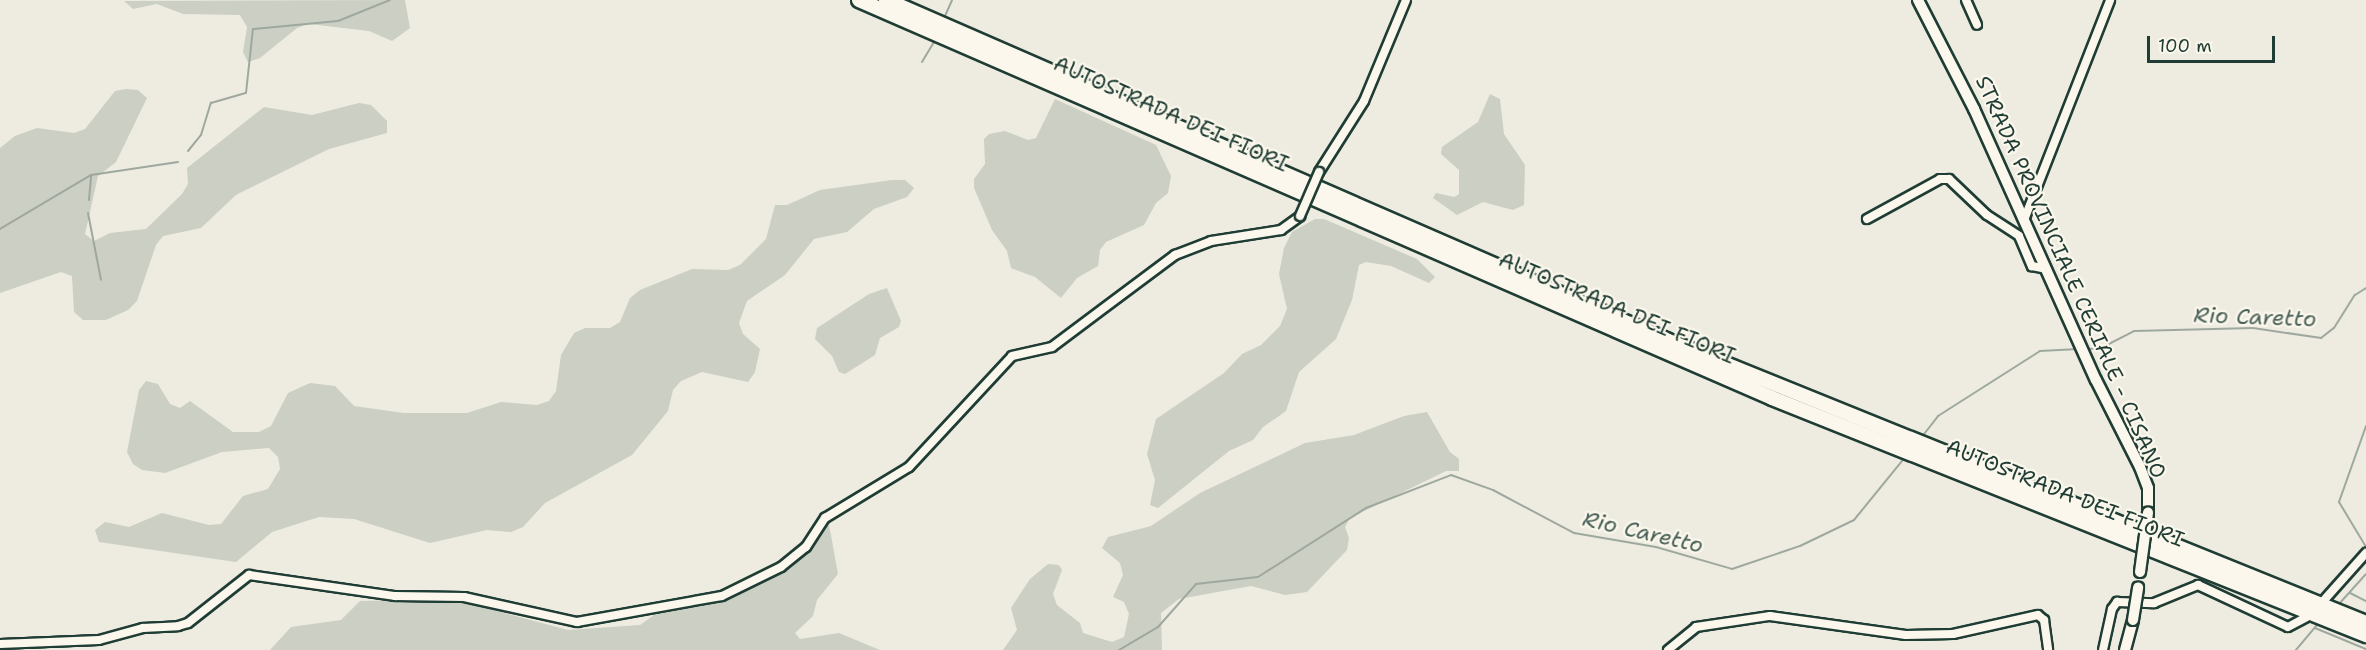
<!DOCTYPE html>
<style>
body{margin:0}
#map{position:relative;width:2366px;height:650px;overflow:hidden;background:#eeece1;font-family:"Shantell Sans",sans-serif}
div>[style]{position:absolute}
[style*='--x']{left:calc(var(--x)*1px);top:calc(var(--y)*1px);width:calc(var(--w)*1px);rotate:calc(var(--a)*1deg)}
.green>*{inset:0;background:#cbcfc4}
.stream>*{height:2px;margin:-1px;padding:0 1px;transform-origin:1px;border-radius:1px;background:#9fa89f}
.roads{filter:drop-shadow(2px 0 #1f3d34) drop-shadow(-2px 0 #1f3d34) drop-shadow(0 2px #1f3d34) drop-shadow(0 -2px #1f3d34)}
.street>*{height:8px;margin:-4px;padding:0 4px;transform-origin:4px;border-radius:4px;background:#fbf7ec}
.secondary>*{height:10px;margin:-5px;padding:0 5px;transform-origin:5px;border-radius:5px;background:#fbf7ec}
.highway>*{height:14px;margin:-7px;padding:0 7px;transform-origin:7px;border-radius:7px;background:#fbf7ec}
.bridges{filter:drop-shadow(2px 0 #1f3d34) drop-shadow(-2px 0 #1f3d34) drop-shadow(0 2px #1f3d34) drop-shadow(0 -2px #1f3d34)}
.street-bridge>*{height:8px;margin:-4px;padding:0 4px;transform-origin:4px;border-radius:4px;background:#fbf7ec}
.secondary-bridge>*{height:10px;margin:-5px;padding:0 5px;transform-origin:5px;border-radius:5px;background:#fbf7ec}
span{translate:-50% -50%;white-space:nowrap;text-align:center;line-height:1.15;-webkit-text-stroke:4.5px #fbf7ec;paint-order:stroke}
.street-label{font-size:21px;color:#1f3d34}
.water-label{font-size:22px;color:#455d54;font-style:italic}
.scale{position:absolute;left:2147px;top:36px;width:128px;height:27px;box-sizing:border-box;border:3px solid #1f3d34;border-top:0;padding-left:8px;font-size:18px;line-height:21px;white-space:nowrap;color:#1f3d34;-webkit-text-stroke:4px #fbf7ec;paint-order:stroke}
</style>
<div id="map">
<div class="green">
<i style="clip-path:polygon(405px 0,410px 28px,392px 41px,369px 31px,309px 24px,297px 28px,260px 58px,248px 62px,243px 52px,247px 27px,240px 15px,183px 14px,157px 4px,133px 9px,124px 1px)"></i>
<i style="clip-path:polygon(126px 89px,138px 90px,147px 98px,116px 162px,98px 176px,85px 234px,94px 241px,110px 233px,146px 229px,182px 194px,188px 184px,187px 168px,264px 107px,312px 115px,359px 103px,371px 105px,387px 121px,387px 133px,329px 149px,236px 195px,201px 228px,163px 236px,156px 245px,137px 301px,128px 310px,106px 320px,83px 320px,74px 312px,72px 276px,61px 272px,0 293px,0 148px,15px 136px,37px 128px,74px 133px,85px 129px,115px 91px)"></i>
<i style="clip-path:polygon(1490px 94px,1500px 99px,1504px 134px,1525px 165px,1524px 205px,1513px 210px,1483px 202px,1457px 215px,1433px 198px,1436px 193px,1454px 197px,1459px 194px,1459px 170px,1441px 154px,1442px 147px,1478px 122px)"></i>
<i style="clip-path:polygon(1055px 99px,1156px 145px,1171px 176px,1168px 193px,1156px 203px,1144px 225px,1106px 242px,1100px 250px,1098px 266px,1077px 278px,1061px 298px,1035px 277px,1011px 268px,1007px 251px,992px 230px,974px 188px,974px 179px,985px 164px,984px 139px,989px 134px,1005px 131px,1028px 140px,1036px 138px)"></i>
<i style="clip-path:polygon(892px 180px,905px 180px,914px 188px,907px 197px,874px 209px,847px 232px,814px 239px,785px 275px,747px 301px,739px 323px,743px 334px,760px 349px,755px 372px,748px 382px,702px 372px,681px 381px,673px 390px,668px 411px,632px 455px,545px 503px,523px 527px,511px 532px,487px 530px,430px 543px,354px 519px,319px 517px,272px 532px,236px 562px,99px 542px,95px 530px,105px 522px,129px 527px,162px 513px,209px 525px,221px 524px,243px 496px,268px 489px,280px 469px,278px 457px,269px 448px,222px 452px,165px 473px,142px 470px,133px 464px,127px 452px,139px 390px,146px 381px,158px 384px,170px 404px,180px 408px,190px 401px,233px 432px,259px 432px,271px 426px,288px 393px,310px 383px,335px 386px,354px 406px,404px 413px,467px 413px,501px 402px,537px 405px,549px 401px,556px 391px,561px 355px,574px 333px,585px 328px,610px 328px,620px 322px,630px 298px,640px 290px,692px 269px,728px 270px,740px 265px,766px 239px,775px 205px,787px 205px,820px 190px)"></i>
<i style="clip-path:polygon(1315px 219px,1324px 219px,1417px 259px,1435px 277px,1429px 283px,1391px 266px,1366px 262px,1359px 265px,1352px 300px,1336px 339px,1299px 372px,1286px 411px,1263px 427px,1253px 440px,1229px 451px,1158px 508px,1150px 505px,1155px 480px,1147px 454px,1156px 419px,1224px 373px,1242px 354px,1261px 345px,1280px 326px,1287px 309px,1279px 274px,1284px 248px,1292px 232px)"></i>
<i style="clip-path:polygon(887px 288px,901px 321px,899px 327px,880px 338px,875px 355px,845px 374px,839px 372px,832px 356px,815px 339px,817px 328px,869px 294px)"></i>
<i style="clip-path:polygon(1427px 412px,1450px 452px,1459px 459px,1459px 471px,1446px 471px,1350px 518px,1345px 527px,1349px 538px,1347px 550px,1307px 592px,1285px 595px,1251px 586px,1179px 599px,1161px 613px,1162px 650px,1003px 650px,1017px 630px,1011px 608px,1030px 579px,1048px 564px,1059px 565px,1062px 570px,1053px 594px,1057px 605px,1080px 623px,1083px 633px,1112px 642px,1124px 637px,1129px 614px,1124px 602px,1113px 597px,1123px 575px,1120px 563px,1102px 548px,1108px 537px,1151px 526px,1200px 493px,1305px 443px,1354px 435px,1404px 416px)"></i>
<i style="clip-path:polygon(828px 519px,838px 574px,817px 600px,813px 616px,795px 633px,800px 639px,839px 633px,880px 650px,270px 650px,291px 627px,341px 620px,360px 601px,452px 599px,568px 630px,640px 625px,654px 615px,716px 603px,784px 572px,813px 547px)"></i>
</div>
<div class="stream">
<i style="--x:945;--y:16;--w:17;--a:-66"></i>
<i style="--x:922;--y:62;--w:23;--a:-59"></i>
<i style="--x:188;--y:151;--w:21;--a:-51"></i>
<i style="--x:201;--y:135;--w:34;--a:-73"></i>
<i style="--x:211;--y:103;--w:36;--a:-16"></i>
<i style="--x:246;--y:93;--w:64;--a:-83.8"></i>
<i style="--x:253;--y:29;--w:85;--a:-5.4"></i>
<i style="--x:338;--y:21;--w:56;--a:-22"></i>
<i style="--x:89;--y:200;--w:25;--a:-85"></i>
<i style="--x:88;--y:213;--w:68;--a:79"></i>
<i style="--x:0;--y:229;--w:106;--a:-30.7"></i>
<i style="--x:91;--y:175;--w:88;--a:-8.5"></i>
<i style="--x:2089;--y:349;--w:12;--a:-5"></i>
<i style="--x:2101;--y:348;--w:37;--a:-27"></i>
<i style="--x:2134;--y:331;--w:119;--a:-1.4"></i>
<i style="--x:2253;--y:328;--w:69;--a:8.4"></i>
<i style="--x:2321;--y:338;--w:16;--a:-38"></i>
<i style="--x:2334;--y:328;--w:39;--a:-58"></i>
<i style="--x:2355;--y:295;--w:13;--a:-32"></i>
<i style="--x:2366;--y:426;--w:81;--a:109.6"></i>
<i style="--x:2339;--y:502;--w:52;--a:59"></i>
<i style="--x:1921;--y:438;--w:28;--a:-52"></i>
<i style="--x:1938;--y:416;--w:121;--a:-32.5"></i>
<i style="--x:2040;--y:351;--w:34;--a:-3"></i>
<i style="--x:2350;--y:593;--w:18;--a:27"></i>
<i style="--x:2339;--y:604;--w:40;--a:-48"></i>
<i style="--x:2315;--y:628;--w:55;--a:22.4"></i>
<i style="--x:1119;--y:650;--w:45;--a:-30.5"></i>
<i style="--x:1158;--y:627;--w:57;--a:-48.5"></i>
<i style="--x:1196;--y:584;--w:62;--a:-6.4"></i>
<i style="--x:1258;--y:577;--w:128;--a:-32.6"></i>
<i style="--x:1366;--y:508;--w:91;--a:-21.2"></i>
<i style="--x:1451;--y:475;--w:45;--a:19.7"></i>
<i style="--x:1493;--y:490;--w:92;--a:28"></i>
<i style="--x:1574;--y:533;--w:83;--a:9.7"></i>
<i style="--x:1656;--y:547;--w:79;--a:16.1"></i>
<i style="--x:1732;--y:569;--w:72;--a:-18.7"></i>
<i style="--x:1800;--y:546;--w:60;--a:-25.7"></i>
<i style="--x:1854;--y:520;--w:82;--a:-50.9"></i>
<i style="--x:2296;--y:650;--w:34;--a:-50"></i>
</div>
<div class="roads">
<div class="street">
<i style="--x:1966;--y:0;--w:27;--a:66"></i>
<i style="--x:1319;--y:172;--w:84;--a:-57.6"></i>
<i style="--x:1364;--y:101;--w:109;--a:-67.4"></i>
<i style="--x:1867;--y:219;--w:83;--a:-28.7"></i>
<i style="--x:1940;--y:179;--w:9;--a:0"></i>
<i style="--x:1949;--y:179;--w:52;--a:43.5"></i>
<i style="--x:1987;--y:215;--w:38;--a:33"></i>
<i style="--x:2019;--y:236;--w:33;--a:67"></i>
<i style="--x:2032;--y:266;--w:14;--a:12"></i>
<i style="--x:2024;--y:220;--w:236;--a:-68.6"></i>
<i style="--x:2325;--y:599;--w:62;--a:-48.3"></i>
<i style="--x:0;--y:644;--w:99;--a:-2.3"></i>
<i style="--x:99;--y:640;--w:46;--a:-15.3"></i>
<i style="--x:143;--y:628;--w:35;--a:-3"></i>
<i style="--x:178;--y:626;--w:10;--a:-17"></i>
<i style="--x:188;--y:623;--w:78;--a:-38.2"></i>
<i style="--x:249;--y:575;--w:148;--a:8.2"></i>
<i style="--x:395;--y:596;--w:69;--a:0.8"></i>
<i style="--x:464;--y:597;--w:116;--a:12.5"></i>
<i style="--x:577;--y:622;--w:147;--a:-10.2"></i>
<i style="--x:722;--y:596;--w:66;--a:-26.2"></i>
<i style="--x:781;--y:567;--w:32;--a:-39"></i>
<i style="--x:806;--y:547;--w:35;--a:-57"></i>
<i style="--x:825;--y:518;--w:98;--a:-31.3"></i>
<i style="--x:909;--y:467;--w:151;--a:-47.1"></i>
<i style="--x:1012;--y:356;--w:41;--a:-12.7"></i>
<i style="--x:1052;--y:347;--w:154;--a:-36.8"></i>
<i style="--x:1175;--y:255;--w:39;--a:-21"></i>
<i style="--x:1211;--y:241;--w:71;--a:-8.9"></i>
<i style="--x:1281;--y:230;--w:24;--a:-36"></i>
<i style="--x:1668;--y:650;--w:36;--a:-39"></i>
<i style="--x:1696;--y:627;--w:75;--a:-8.5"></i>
<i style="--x:1770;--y:616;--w:137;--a:8"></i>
<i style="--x:1906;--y:635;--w:47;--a:-1.2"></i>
<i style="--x:1953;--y:634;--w:87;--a:-12.6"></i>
<i style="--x:2038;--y:615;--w:8;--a:40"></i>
<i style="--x:2044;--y:620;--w:30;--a:82"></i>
<i style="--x:2103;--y:650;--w:42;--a:-77.6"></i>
<i style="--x:2112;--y:609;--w:9;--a:-54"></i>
<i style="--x:2117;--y:602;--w:37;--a:2"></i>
<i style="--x:2154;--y:603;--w:48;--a:-22.2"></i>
<i style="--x:2198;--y:585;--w:99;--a:25"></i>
<i style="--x:2288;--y:627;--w:21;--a:-28"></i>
</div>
<div class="secondary">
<i style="--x:1918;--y:0;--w:123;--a:62.8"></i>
<i style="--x:1974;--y:109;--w:297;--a:65.8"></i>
<i style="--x:2096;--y:380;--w:97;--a:63.2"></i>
<i style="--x:2140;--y:467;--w:22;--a:69"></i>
<i style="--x:2148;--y:488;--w:25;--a:90"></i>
<i style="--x:2125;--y:650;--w:31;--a:-75"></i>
</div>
<div class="highway">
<i style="--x:859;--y:0;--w:996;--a:23.55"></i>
<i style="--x:1772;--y:398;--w:640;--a:21.75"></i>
<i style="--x:886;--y:0;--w:851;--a:23.55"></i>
<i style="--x:1666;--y:340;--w:755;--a:22.01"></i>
</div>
</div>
<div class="bridges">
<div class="street-bridge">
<i style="--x:1300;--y:216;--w:48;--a:-66.6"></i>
</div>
<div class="secondary-bridge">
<i style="--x:2140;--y:572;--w:60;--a:-82.3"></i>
<i style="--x:2133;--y:620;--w:33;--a:-81"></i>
</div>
</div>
<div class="street-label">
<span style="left:1171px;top:114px;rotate:24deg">AUTOSTRADA DEI FIORI</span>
<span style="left:2071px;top:277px;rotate:66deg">STRADA PROVINCIALE CERIALE - CISANO</span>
<span style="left:1617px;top:308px;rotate:23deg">AUTOSTRADA DEI FIORI</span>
<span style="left:2065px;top:493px;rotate:22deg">AUTOSTRADA DEI FIORI</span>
</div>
<div class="water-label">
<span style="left:2255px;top:317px;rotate:2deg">Rio Caretto</span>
<span style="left:1643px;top:532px;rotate:13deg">Rio Caretto</span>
</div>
<div class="scale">100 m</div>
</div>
